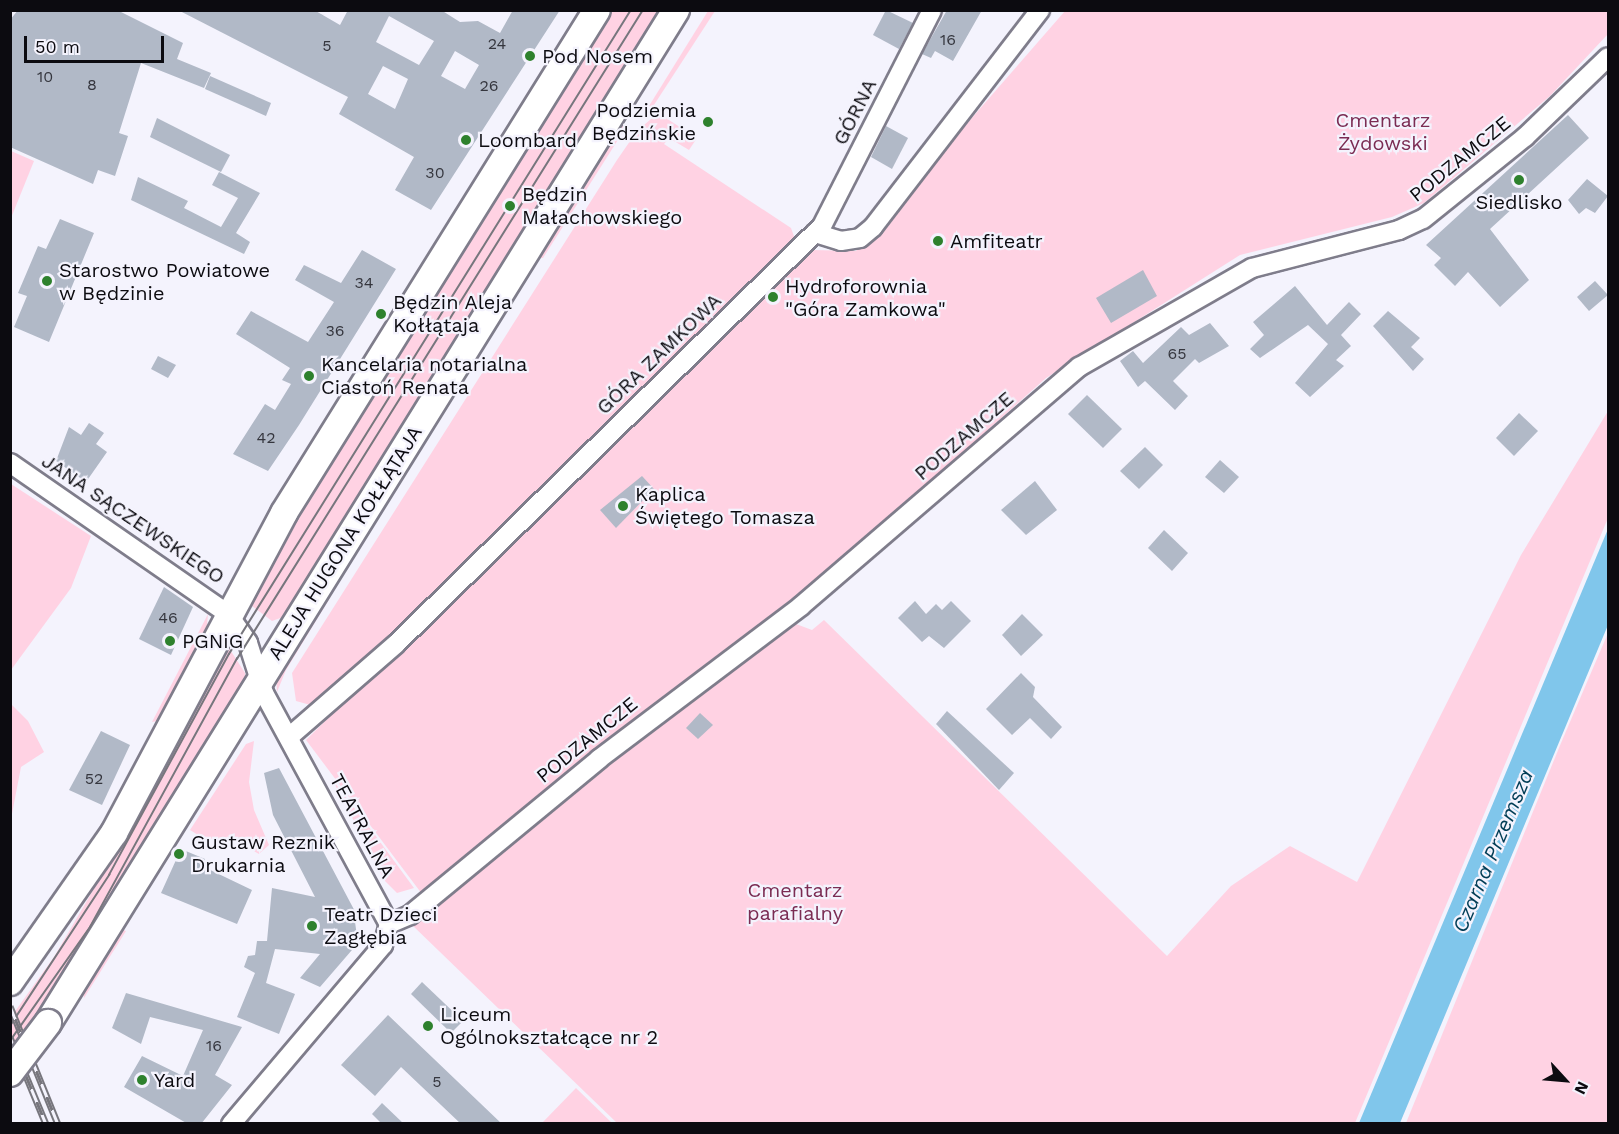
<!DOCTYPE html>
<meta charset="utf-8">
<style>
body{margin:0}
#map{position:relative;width:1619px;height:1134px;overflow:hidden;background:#f4f3fd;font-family:"Work Sans",sans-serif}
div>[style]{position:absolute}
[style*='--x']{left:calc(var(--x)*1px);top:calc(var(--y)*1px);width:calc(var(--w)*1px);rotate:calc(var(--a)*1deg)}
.green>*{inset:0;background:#ffd2e3}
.water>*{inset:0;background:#80c6eb}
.building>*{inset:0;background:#b1b9c7}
.roads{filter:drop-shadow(2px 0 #7f7d8b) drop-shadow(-2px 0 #7f7d8b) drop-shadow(0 2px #7f7d8b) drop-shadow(0 -2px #7f7d8b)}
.minor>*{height:18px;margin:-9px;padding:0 9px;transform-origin:9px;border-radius:9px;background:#fff}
.secondary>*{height:26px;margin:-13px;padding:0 13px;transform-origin:13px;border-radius:13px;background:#fff}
.tram>*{height:1.5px;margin:-0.75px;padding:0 0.75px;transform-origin:0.75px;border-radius:0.75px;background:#77767d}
.rail>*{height:7px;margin-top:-3.5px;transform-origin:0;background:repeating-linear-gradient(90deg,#f4f3fd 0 14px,#77767d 0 28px);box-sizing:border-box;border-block:2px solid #77767d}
.bridges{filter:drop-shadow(2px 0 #7f7d8b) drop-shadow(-2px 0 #7f7d8b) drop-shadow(0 2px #7f7d8b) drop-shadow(0 -2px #7f7d8b)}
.secondary-bridge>*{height:26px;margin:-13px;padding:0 13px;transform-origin:13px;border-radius:13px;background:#fff}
.dots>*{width:16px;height:16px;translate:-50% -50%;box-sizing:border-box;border:3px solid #f4f3fd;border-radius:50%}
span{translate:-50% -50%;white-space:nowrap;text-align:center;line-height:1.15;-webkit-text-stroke:4.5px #f4f3fd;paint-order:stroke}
.number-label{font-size:16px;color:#35363e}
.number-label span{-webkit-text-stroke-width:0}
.poi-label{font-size:20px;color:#0c0b10}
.left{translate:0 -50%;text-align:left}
.right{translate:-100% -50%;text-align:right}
.street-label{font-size:20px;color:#0c0b10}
.park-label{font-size:20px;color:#7b2c53}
.water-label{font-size:21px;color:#003d56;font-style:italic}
.frame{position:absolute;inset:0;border:12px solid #0c0b10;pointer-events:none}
.north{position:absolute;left:1535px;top:1050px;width:60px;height:60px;-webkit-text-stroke:4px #f4f3fd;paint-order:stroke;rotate:116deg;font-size:16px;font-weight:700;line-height:24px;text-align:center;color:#0c0b10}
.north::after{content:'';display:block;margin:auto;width:21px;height:27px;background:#0c0b10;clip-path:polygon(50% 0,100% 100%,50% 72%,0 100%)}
.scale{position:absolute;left:24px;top:36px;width:140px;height:27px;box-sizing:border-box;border:3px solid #0c0b10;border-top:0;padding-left:8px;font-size:18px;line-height:21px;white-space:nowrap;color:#0c0b10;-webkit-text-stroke:4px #f4f3fd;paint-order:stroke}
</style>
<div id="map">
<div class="green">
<i style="clip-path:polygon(609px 11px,657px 11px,626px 71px,286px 616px,272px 621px,248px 603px,263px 571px)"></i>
<i style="clip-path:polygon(708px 11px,715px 11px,652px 108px,649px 106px)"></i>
<i style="clip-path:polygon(1065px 11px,1608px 11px,1608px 34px,1550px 96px,1424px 203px,1392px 217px,1240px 255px,1046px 378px,836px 566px,550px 787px,422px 894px,306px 740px,667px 381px,812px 250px,856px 251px)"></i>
<i style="clip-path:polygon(658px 113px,697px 138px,689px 150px,669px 138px,664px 144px,791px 228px,795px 239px,373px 654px,314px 706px,296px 701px,292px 673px,617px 160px,637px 131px)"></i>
<i style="clip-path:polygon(628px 124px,543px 258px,534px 258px,616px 125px)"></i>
<i style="clip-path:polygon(11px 151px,34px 161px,11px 218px)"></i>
<i style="clip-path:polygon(1608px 411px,1608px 518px,1355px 1123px,617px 1123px,410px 923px,663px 717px,667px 721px,796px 624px,812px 630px,824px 620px,1167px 956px,1231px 886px,1290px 846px,1357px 882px,1521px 555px)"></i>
<i style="clip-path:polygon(11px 484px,91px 536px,71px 588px,11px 670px)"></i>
<i style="clip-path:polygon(331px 596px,286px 670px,277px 692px,276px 674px,321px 599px)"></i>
<i style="clip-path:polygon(208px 614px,206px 636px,162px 720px,152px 722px)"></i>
<i style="clip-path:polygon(1608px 633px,1608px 1123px,1406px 1123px,1561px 743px)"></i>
<i style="clip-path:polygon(223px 647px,229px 648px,245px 673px,245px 682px,62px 979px,11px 1048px,11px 1017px,54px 957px,112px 858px)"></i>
<i style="clip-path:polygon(11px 704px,28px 721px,44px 752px,21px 767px,11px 819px)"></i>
<i style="clip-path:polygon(254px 741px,249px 782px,254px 810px,269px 845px,259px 854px,234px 840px,203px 838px,190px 830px,246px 744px)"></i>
<i style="clip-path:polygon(332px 779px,375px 835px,414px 888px,397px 893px,385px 881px)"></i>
<i style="clip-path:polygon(121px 929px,126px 931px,84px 998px,83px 991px)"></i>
<i style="clip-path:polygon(576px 1088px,612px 1123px,542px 1123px)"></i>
</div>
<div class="water">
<i style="clip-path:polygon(1608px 529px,1608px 625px,1400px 1123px,1359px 1123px)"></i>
</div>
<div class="building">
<i style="clip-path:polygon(18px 10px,117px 10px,183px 43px,177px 59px,211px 73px,204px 88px,141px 63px,119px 133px,128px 136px,115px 176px,98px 170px,93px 184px,10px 147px,10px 20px)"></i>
<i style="clip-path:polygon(evenodd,178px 10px,314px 10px,340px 25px,348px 10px,441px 10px,460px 22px,478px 21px,500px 33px,513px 10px,560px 10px,431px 210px,395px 190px,414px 157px,339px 114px,348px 97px,178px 10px,389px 16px,434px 41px,419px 65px,376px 42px,389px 16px,178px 10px,455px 51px,479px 65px,465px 89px,441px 76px,455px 51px,178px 10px,383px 66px,408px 79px,395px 109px,368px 94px,383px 66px)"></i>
<i style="clip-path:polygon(886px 10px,913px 23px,899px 49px,873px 35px)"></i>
<i style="clip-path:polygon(947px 10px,982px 10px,953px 61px,935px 51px,931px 58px,922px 54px)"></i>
<i style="clip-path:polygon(210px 76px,271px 103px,266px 116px,205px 89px)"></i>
<i style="clip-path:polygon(1568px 115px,1589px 138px,1490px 229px,1529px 280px,1500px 307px,1468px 272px,1455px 286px,1434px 265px,1441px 258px,1426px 245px)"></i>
<i style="clip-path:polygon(157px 118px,230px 155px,221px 172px,150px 137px)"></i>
<i style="clip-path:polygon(886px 126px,908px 138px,892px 169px,871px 157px)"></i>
<i style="clip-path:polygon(219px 172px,260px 193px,236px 233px,250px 242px,244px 254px,131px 200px,138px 177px,188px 201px,184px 208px,221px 227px,238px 198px,212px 185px)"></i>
<i style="clip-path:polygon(1587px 179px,1608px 196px,1595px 213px,1586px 208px,1579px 214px,1568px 200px)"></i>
<i style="clip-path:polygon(60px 219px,94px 233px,49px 342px,14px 327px,27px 296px,18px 293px,38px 246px,46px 249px)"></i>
<i style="clip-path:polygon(362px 250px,396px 269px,299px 425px,268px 471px,233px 454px,265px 404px,275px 410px,291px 384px,282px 380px,290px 368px,236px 334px,251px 311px,308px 342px,334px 302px,295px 280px,304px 265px,341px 283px)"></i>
<i style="clip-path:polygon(1143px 270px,1157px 296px,1111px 323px,1096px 298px)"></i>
<i style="clip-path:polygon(1595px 281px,1608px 295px,1589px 311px,1577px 297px)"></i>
<i style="clip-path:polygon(1295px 286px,1327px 325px,1349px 302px,1361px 314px,1341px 335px,1351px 346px,1336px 360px,1344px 366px,1310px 397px,1295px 383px,1328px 344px,1308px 325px,1260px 358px,1250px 349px,1264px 335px,1253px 322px)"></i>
<i style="clip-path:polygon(1388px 311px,1420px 338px,1411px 347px,1424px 359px,1413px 371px,1373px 326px)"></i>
<i style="clip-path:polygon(1210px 323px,1229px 346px,1199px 363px,1195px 359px,1173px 381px,1188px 396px,1175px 410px,1145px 381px,1138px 387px,1120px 361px,1133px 351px,1143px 363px,1181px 327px,1189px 335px)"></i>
<i style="clip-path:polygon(158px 356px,176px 365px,168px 378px,151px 369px)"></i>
<i style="clip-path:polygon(1087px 395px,1122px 429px,1103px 448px,1068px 414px)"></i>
<i style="clip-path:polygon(1519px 413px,1538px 431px,1514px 456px,1496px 438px)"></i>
<i style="clip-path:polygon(89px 423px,104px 433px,96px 444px,107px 452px,86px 482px,56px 461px,69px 427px,81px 435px)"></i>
<i style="clip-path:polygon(1145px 447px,1163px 465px,1139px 489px,1120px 471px)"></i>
<i style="clip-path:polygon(1220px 460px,1239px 477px,1224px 493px,1205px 477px)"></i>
<i style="clip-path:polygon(642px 476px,654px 489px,616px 528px,600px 510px)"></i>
<i style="clip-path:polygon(1035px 481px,1057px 510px,1026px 535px,1001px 510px)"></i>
<i style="clip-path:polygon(1164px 530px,1188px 553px,1172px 571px,1148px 548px)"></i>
<i style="clip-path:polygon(164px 587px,193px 607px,171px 655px,139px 639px)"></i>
<i style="clip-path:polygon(915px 601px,926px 614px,936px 604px,942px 610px,951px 601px,971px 621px,944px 648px,929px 636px,922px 642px,898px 618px)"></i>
<i style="clip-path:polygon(1022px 614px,1043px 635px,1021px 656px,1002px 635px)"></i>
<i style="clip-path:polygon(1021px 673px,1035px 687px,1033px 697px,1062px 727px,1051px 739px,1030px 718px,1012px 735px,986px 709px)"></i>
<i style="clip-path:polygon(947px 711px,1014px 773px,999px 790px,936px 724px)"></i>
<i style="clip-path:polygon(700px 713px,713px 725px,698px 739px,686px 728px)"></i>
<i style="clip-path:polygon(101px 731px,130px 745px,102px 805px,69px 790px)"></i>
<i style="clip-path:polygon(279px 768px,359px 919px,355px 922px,358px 943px,320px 987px,300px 978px,320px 954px,275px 949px,266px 983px,295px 994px,279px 1034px,237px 1017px,255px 973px,244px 967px,248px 956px,255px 955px,257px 941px,267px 941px,272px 888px,315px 897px,273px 815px,264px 773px)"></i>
<i style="clip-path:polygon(181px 849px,205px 859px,202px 866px,252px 890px,237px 924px,161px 893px)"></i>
<i style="clip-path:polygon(422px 982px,463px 1021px,451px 1033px,411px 994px)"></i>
<i style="clip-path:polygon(126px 993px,242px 1027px,215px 1075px,232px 1085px,201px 1124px,188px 1124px,124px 1087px,142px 1056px,183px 1076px,203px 1030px,150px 1017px,141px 1044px,112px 1028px)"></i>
<i style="clip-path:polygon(388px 1015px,502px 1124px,461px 1124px,401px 1067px,375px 1096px,341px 1065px)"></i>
<i style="clip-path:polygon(382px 1103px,404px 1124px,382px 1124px,372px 1114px)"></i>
</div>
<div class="roads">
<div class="minor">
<i style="--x:815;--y:233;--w:27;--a:17"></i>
<i style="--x:841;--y:241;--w:19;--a:-9"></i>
<i style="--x:860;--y:238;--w:17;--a:-40"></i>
<i style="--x:873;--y:227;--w:274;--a:-52.4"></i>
<i style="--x:10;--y:463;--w:265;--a:34.7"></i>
<i style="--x:228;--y:614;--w:35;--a:55"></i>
<i style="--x:248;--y:643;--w:52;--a:72.3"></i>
<i style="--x:264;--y:693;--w:263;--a:61.6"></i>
<i style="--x:389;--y:924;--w:22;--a:106"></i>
<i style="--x:383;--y:945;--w:235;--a:130.3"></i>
<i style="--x:289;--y:737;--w:142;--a:-41"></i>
<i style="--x:396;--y:644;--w:597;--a:-44.46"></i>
<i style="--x:822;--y:226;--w:242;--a:-63"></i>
<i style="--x:389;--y:924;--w:23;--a:-23"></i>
<i style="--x:410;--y:915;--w:245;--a:-39.5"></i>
<i style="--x:599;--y:759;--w:253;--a:-37.1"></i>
<i style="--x:801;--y:606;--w:367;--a:-40.7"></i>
<i style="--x:1079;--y:367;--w:199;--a:-29.8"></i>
<i style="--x:1252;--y:268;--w:152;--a:-14.5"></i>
<i style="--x:1399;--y:230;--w:26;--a:-25"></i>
<i style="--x:1423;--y:219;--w:131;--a:-38.8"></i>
<i style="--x:1525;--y:137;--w:115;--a:-43.9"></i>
</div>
<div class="secondary">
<i style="--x:10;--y:982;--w:182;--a:-55.1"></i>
<i style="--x:114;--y:833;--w:362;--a:-62"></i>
<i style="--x:284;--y:513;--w:592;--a:-58.11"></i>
<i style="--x:48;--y:1023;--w:1192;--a:-58.2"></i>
</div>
</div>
<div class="tram">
<i style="--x:10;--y:1026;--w:181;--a:-56.7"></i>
<i style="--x:109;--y:875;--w:251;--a:-61.5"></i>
<i style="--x:229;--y:654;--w:759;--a:-58.03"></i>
<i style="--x:10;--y:1041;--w:139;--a:-54.9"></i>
<i style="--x:90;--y:927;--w:306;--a:-61.3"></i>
<i style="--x:237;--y:659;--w:766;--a:-57.97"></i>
</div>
<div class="rail">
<i style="--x:10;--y:1006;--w:127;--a:67.9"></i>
<i style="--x:10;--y:1037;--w:94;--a:67.5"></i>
</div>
<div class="bridges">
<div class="secondary-bridge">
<i style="--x:10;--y:1073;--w:63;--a:-52.8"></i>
</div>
</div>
<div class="dots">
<i style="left:530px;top:56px;background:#2e812d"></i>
<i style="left:708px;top:122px;background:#2e812d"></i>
<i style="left:466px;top:140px;background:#2e812d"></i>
<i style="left:1519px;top:180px;background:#2e812d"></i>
<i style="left:510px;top:206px;background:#2e812d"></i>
<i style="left:938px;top:241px;background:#2e812d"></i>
<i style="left:47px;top:281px;background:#2e812d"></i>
<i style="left:773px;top:297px;background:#2e812d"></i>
<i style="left:381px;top:314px;background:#2e812d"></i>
<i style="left:309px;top:376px;background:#2e812d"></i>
<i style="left:623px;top:506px;background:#2e812d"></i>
<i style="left:170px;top:641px;background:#2e812d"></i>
<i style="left:179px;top:854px;background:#2e812d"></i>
<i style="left:312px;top:926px;background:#2e812d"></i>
<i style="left:428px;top:1026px;background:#2e812d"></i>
<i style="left:142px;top:1080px;background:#2e812d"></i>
</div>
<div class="number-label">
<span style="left:948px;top:40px">16</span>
<span style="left:497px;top:44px">24</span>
<span style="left:327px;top:46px">5</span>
<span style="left:45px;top:77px">10</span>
<span style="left:92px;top:85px">8</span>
<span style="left:489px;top:86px">26</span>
<span style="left:435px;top:173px">30</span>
<span style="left:364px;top:283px">34</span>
<span style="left:335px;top:331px">36</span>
<span style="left:1177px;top:354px">65</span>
<span style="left:266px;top:438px">42</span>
<span style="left:168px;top:618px">46</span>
<span style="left:94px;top:779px">52</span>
<span style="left:214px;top:1046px">16</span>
<span style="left:437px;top:1082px">5</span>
</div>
<div class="poi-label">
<span class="left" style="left:542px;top:56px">Pod Nosem</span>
<span class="right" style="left:696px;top:122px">Podziemia<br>Będzińskie</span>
<span class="left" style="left:478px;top:140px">Loombard</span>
<span class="left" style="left:522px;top:206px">Będzin<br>Małachowskiego</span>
<span style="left:1519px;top:202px">Siedlisko</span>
<span class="left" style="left:950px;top:241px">Amfiteatr</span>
<span class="left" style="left:59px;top:282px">Starostwo Powiatowe<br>w Będzinie</span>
<span class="left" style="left:785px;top:298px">Hydroforownia<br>"Góra Zamkowa"</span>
<span class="left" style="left:393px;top:314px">Będzin Aleja<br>Kołłątaja</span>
<span class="left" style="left:321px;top:376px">Kancelaria notarialna<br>Ciastoń Renata</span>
<span class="left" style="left:635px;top:506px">Kaplica<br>Świętego Tomasza</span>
<span class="left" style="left:182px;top:641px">PGNiG</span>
<span class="left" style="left:191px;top:854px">Gustaw Reznik<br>Drukarnia</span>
<span class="left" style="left:324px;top:926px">Teatr Dzieci<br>Zagłębia</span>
<span class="left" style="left:440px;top:1026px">Liceum<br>Ogólnokształcące nr 2</span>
<span class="left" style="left:154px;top:1080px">Yard</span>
</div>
<div class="street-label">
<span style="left:855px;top:112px;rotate:-63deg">GÓRNA</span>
<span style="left:1460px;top:159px;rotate:-39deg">PODZAMCZE</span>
<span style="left:659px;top:354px;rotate:-44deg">GÓRA ZAMKOWA</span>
<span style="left:964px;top:436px;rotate:-41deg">PODZAMCZE</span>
<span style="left:133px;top:519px;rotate:34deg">JANA SĄCZEWSKIEGO</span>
<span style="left:345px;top:543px;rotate:-58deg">ALEJA HUGONA KOŁŁĄTAJA</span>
<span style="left:587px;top:740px;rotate:-39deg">PODZAMCZE</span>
<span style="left:362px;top:826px;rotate:62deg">TEATRALNA</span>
</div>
<div class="park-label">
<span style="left:1383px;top:132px">Cmentarz<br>Żydowski</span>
<span style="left:795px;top:902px">Cmentarz<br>parafialny</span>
</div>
<div class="water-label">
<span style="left:1493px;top:851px;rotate:-67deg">Czarna Przemsza</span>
</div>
<div class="frame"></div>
<div class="north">N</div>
<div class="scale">50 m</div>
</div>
